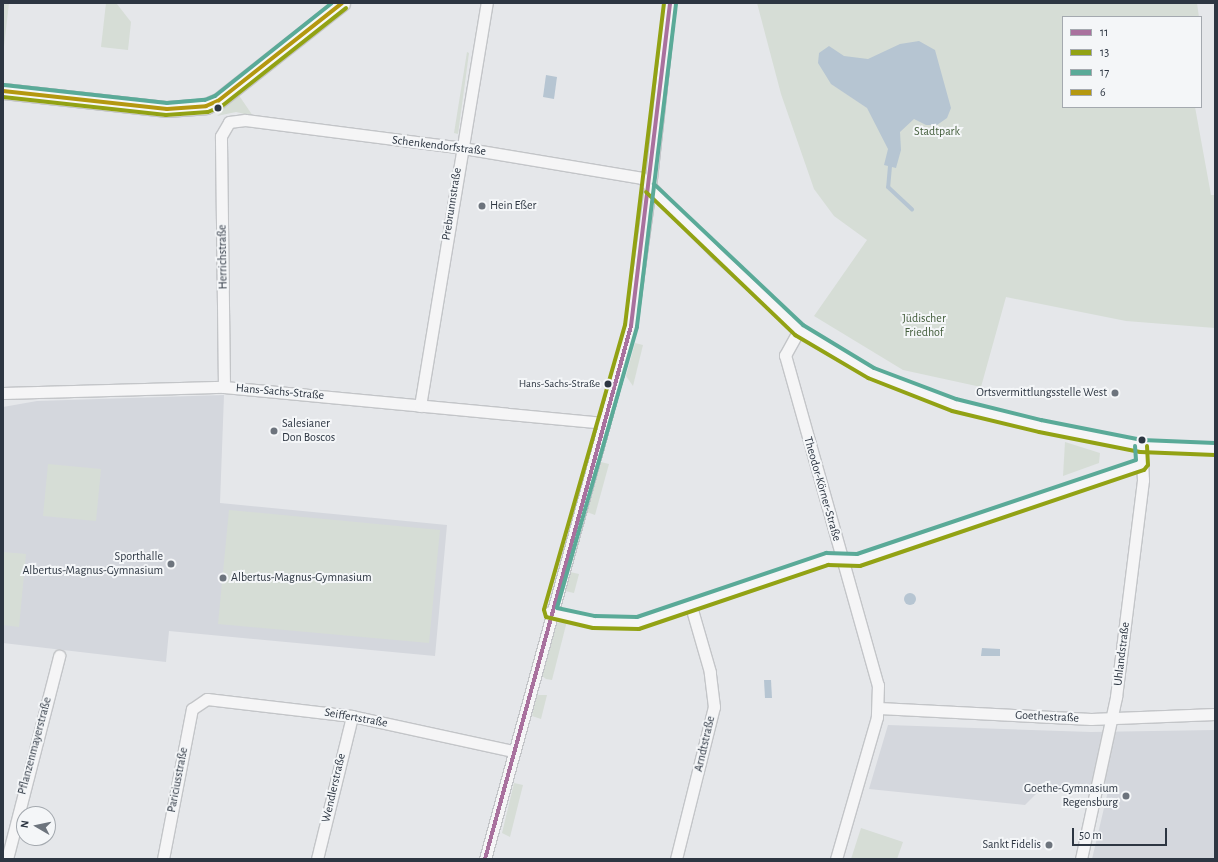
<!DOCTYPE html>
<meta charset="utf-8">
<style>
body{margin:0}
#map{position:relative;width:1218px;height:862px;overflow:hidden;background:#e5e7ea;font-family:"Alegreya Sans",sans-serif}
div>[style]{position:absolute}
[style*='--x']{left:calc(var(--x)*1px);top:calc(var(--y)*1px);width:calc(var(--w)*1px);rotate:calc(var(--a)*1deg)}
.built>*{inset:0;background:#d4d7dd}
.green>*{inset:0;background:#d6ddd6}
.water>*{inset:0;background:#b6c5d2}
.round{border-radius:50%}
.stream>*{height:4px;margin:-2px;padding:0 2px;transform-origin:2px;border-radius:2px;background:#b6c5d2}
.roads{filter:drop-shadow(1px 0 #c3c5c8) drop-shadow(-1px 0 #c3c5c8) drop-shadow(0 1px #c3c5c8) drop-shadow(0 -1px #c3c5c8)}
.street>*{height:11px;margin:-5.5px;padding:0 5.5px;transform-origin:5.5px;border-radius:5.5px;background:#f5f5f6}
.secondary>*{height:15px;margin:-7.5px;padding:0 7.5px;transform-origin:7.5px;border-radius:7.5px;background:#f7f8f8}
.bus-1>*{height:4px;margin:-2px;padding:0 2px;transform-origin:2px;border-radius:2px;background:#a9719e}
.bus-2>*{height:4px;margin:-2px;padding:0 2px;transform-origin:2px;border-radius:2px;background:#92a214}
.bus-3>*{height:4px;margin:-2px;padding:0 2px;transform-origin:2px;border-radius:2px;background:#5aaa98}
.bus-4>*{height:4px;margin:-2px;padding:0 2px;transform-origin:2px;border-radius:2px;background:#b49810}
.dots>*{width:11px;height:11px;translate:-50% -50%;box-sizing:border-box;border:2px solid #f4f6f8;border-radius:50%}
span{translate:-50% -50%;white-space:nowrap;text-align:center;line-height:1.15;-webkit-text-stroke:4px #f4f6f8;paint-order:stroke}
.bus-label{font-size:11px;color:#2d3642}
.right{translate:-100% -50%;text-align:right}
.park-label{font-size:12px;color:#435d3b}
.street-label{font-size:12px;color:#2d3642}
.poi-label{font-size:12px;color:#2d3642}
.left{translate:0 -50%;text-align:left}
.frame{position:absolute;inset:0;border:4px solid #2d3642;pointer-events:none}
.legend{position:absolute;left:1062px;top:16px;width:140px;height:92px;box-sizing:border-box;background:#f4f6f8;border:1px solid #a4a9af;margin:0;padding:5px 7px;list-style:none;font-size:12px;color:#2d3642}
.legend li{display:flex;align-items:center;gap:8px;height:20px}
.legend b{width:20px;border:1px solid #a4a9af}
.north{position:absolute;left:16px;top:806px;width:40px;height:40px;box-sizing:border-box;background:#f4f6f8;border:1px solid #a4a9af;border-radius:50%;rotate:279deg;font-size:11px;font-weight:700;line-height:16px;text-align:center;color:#2d3642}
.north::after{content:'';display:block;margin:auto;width:14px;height:18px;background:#6d747d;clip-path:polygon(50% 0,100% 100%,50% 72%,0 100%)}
.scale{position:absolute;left:1072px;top:828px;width:95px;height:18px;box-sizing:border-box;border:2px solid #2d3642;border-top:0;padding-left:5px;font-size:12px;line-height:14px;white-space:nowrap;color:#2d3642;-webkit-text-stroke:3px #f4f6f8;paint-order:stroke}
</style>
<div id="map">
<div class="built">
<i style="clip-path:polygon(224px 395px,220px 503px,447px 525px,435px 656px,169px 631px,166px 662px,3px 643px,3px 407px,37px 401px)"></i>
<i style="clip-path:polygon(888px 725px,1091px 732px,1215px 730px,1215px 859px,1092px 859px,1108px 791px,1043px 787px,1025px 805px,869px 789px)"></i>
</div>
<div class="green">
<i style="clip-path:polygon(3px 3px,9px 3px,3px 55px)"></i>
<i style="clip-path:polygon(106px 3px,117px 4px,131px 22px,128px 50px,101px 47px)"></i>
<i style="clip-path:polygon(757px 3px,1197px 3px,1199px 17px,1063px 17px,1063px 107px,1195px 107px,1211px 195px,1215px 195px,1215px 328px,1126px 321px,1006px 297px,981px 387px,903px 370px,814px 316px,867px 240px,834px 216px,814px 189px,781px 94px)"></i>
<i style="clip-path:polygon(467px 52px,469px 53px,458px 134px,454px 133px)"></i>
<i style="clip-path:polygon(238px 94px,253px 116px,236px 112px,217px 116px,222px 112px,220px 109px)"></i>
<i style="clip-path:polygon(635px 343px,643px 345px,633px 386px,626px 376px)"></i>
<i style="clip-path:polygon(1065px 442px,1100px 453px,1099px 463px,1063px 476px)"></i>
<i style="clip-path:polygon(601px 462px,609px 464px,595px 515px,587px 512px)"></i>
<i style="clip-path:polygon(48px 464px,101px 469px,96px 521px,43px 516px)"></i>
<i style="clip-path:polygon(229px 510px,440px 530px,429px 643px,218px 624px)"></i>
<i style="clip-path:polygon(3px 552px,26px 554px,19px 627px,3px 625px)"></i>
<i style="clip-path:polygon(570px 572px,579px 574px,574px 593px,565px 591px)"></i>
<i style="clip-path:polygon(567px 621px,552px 680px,546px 679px,542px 676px,556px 623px)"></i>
<i style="clip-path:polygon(537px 695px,547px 695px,541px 719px,532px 716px)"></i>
<i style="clip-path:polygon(514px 783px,523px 785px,510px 837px,502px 833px)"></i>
<i style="clip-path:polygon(861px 828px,903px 842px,897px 859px,851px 859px)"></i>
</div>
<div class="water">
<i style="clip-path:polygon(919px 41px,935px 50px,951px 108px,947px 118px,937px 125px,926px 125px,914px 119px,900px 132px,901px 150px,896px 168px,884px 165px,888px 149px,867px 108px,831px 84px,818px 63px,819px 53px,829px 46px,844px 56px,868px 59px,900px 44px)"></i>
<i style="clip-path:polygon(546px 75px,557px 77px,554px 99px,543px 97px)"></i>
<i class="round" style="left:904px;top:593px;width:12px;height:12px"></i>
<i style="clip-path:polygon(982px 648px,1000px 649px,1000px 656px,981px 656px)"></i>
<i style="clip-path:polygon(764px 680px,771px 680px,772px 698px,765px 698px)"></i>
</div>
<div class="stream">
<i style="--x:890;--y:166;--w:21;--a:95"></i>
<i style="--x:888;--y:187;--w:33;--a:43"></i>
</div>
<div class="roads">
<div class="street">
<i style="--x:799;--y:330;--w:29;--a:119"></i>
<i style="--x:785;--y:355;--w:343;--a:74.3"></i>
<i style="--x:878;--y:685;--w:32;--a:92"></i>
<i style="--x:877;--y:717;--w:148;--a:106.1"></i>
<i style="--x:224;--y:387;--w:251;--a:-90.7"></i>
<i style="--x:221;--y:136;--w:16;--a:-60"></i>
<i style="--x:229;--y:122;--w:16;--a:-7"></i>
<i style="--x:245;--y:120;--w:220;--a:7.3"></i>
<i style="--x:463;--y:148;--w:181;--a:9.5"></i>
<i style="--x:642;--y:178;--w:108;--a:45.4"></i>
<i style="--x:718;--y:255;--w:110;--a:42.8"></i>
<i style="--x:799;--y:330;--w:84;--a:30.8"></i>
<i style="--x:871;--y:373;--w:89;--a:21.1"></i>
<i style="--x:954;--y:405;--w:89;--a:13.7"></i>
<i style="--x:1040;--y:426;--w:103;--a:11.2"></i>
<i style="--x:1141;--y:446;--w:74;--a:2.3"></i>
<i style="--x:3;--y:393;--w:221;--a:-1.6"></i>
<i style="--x:224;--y:387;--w:381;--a:5.4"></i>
<i style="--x:420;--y:406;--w:409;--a:-80.6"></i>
<i style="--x:550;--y:612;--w:45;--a:12.8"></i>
<i style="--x:594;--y:622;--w:44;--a:1.3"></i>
<i style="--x:638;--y:623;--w:200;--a:-18.7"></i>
<i style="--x:827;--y:559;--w:31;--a:2"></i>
<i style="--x:858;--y:560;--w:300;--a:-18.7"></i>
<i style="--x:879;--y:708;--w:212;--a:3"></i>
<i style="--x:1091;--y:719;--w:124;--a:-2.3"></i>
<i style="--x:7;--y:859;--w:210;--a:-75.6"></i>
<i style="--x:163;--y:859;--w:153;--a:-79.1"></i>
<i style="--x:192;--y:709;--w:18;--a:-34"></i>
<i style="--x:207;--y:699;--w:146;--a:6.7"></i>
<i style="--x:352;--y:716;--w:164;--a:12.3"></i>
<i style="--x:317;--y:859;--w:147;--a:-76.2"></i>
<i style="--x:485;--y:859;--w:553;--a:-74.68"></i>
<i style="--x:631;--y:326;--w:139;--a:-82.2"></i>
<i style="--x:650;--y:188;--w:186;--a:-83.8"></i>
<i style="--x:676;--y:859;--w:157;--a:-76"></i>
<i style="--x:714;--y:707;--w:35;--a:-97"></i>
<i style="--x:710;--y:672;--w:69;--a:-106.1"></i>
<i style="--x:1081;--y:859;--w:166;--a:-77.8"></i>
<i style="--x:1116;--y:697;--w:219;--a:-82.9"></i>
<i style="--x:1143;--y:480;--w:34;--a:-93"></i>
</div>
<div class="secondary">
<i style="--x:3;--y:91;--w:165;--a:6.3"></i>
<i style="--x:167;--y:109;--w:39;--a:-4"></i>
<i style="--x:206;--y:106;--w:13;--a:-23"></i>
<i style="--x:218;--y:101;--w:158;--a:-38.3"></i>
</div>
</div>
<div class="bus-1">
<i style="--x:485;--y:859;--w:553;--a:-74.68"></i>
<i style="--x:631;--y:326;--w:325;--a:-83.1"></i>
</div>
<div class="bus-2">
<i style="--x:664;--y:3;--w:324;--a:96.9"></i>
<i style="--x:625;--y:325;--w:296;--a:105.9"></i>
<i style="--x:544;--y:610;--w:7;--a:74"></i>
<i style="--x:546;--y:617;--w:48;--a:13.2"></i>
<i style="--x:593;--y:628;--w:46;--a:1.2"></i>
<i style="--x:639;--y:629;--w:200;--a:-18.7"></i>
<i style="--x:828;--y:565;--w:32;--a:2"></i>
<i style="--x:860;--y:566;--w:300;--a:-18.7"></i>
<i style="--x:1144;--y:470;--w:6;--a:-51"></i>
<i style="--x:1148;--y:465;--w:19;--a:-93"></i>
<i style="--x:3;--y:97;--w:164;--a:6.3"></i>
<i style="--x:166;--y:115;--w:42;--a:-4.1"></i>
<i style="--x:208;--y:112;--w:15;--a:-23"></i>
<i style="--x:222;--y:106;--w:158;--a:-38.3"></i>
<i style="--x:646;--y:192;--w:207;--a:43.8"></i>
<i style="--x:795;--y:335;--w:85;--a:30.5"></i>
<i style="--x:868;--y:378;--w:90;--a:21.4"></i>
<i style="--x:952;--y:411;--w:89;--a:13.6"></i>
<i style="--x:1039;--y:432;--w:103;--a:11.2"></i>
<i style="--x:1140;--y:452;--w:75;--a:2.3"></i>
</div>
<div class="bus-3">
<i style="--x:676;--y:4;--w:325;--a:96.9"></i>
<i style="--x:637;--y:327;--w:292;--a:105.9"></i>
<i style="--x:557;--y:608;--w:39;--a:12"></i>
<i style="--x:595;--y:616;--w:42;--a:1.4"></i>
<i style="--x:637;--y:617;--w:200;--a:-18.7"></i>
<i style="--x:826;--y:553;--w:31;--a:2"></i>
<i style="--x:857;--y:554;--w:294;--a:-18.6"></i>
<i style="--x:1136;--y:460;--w:14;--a:-94"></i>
<i style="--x:4;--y:85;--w:164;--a:6.3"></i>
<i style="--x:167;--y:103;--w:38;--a:-5"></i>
<i style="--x:205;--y:100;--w:11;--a:-22"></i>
<i style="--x:215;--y:96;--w:149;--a:-38.5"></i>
<i style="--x:654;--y:184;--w:205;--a:43.4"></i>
<i style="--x:803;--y:325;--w:83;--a:31.2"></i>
<i style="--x:874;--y:368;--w:88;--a:20.7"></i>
<i style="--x:956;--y:399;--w:88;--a:13.9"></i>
<i style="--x:1041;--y:420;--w:103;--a:11.2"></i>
<i style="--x:1142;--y:440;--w:73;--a:2.4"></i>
</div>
<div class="bus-4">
<i style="--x:3;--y:91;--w:165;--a:6.3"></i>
<i style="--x:167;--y:109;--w:39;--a:-4"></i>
<i style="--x:206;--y:106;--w:13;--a:-23"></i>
<i style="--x:218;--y:101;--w:158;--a:-38.3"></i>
</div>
<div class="dots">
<i style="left:218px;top:108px;background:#2d3642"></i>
<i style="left:482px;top:206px;background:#6d747d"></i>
<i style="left:608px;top:384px;background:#2d3642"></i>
<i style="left:1115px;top:393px;background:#6d747d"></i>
<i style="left:274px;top:431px;background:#6d747d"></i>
<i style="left:1142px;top:440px;background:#2d3642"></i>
<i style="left:171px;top:564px;background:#6d747d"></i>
<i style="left:223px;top:578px;background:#6d747d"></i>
<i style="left:1126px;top:796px;background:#6d747d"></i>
<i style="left:1049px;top:845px;background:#6d747d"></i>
</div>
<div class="bus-label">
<span class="right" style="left:600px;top:384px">Hans-Sachs-Straße</span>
</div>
<div class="park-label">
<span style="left:937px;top:132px">Stadtpark</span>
<span style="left:924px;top:326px">Jüdischer<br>Friedhof</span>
</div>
<div class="street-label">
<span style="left:439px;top:146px;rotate:7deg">Schenkendorfstraße</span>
<span style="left:452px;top:204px;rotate:-81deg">Prebrunnstraße</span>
<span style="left:223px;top:257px;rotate:-91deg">Herrichstraße</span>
<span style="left:280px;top:392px;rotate:5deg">Hans-Sachs-Straße</span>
<span style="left:822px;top:489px;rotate:74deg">Theodor-Körner-Straße</span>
<span style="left:1122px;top:654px;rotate:-83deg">Uhlandstraße</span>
<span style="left:1047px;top:717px;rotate:3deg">Goethestraße</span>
<span style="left:356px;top:718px;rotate:10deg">Seiffertstraße</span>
<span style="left:705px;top:744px;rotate:-77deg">Arndtstraße</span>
<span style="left:35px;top:746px;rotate:-75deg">Pflanzenmayerstraße</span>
<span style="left:178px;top:780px;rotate:-79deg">Pariciusstraße</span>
<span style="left:334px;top:788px;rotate:-77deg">Wendlerstraße</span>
</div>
<div class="poi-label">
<span class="left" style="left:490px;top:206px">Hein Eßer</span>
<span class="right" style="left:1107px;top:393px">Ortsvermittlungsstelle West</span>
<span class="left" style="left:282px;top:431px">Salesianer<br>Don Boscos</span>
<span class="right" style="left:163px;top:564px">Sporthalle<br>Albertus-Magnus-Gymnasium</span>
<span class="left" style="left:231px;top:578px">Albertus-Magnus-Gymnasium</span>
<span class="right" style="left:1118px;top:796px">Goethe-Gymnasium<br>Regensburg</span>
<span class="right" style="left:1041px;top:845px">Sankt Fidelis</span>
</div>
<div class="frame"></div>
<ul class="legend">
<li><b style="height:5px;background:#a9719e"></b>11</li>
<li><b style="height:5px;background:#92a214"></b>13</li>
<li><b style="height:5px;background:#5aaa98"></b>17</li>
<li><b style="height:5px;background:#b49810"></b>6</li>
</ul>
<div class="north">N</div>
<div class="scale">50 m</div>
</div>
